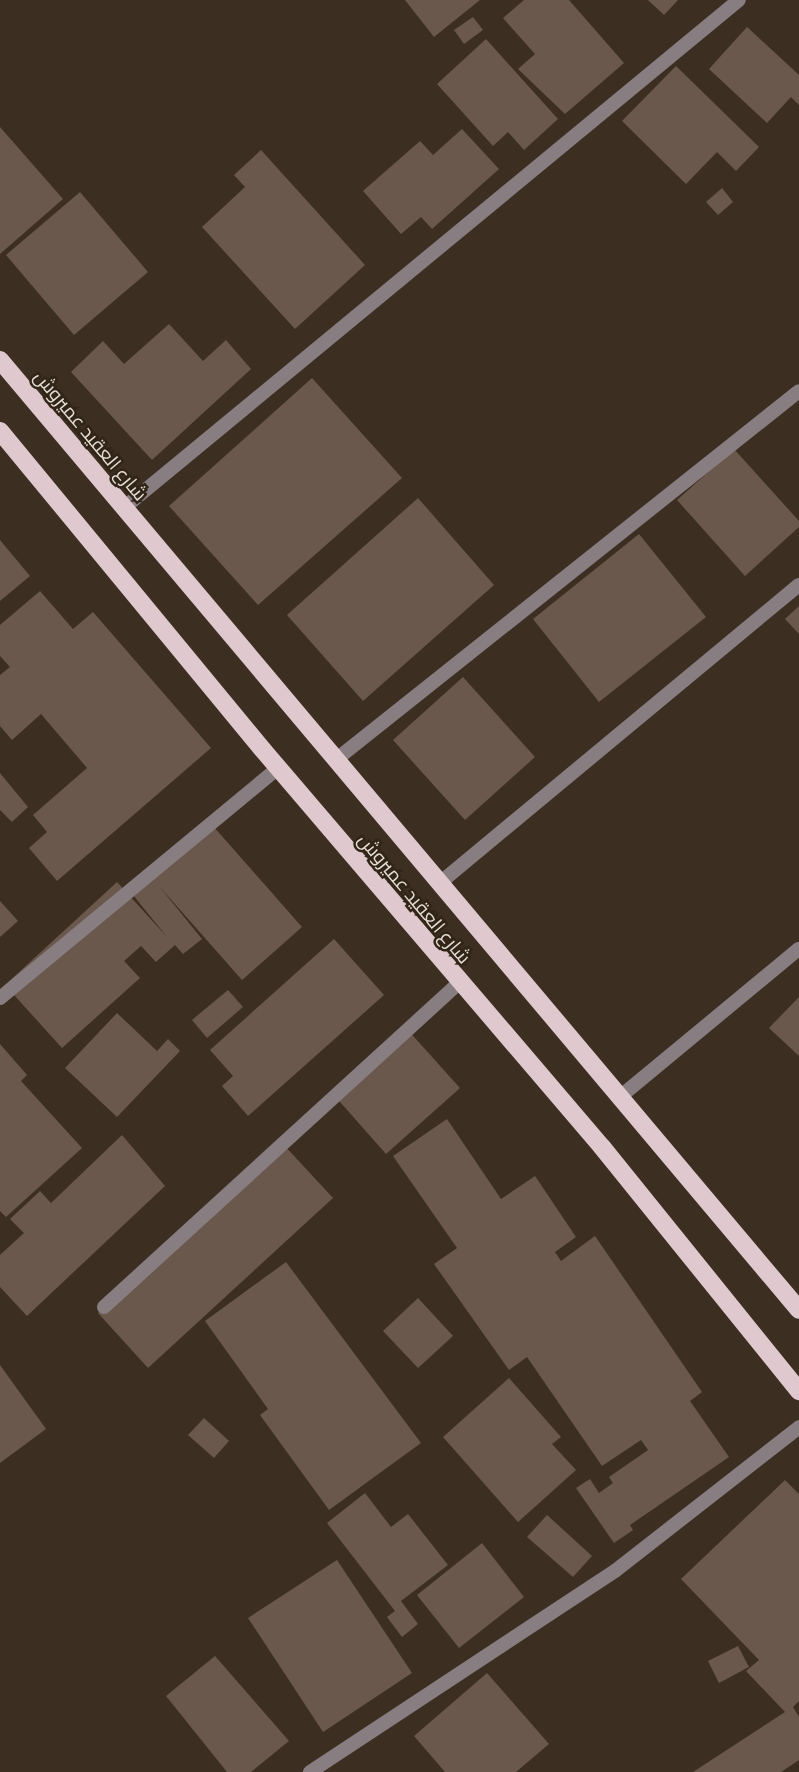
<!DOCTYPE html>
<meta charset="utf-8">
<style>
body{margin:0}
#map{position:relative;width:799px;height:1772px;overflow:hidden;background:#3c2f21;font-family:Literata,Cairo,serif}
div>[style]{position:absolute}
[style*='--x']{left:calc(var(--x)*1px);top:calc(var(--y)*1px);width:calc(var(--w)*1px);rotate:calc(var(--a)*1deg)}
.building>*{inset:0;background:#69584b}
.street>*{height:14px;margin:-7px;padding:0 7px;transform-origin:7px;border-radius:7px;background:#887d80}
.primary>*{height:18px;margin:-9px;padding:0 9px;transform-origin:9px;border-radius:9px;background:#dfc9ce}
span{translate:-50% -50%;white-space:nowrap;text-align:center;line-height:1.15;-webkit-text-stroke:5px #312517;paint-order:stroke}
.street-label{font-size:19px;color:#e6ded5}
</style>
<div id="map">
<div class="building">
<i style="clip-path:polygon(405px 0,480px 0,434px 37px)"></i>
<i style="clip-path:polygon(524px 0,569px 0,624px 63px,565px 114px,518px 69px,535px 54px,503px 18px)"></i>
<i style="clip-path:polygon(648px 0,678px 0,664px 15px)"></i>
<i style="clip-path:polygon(473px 17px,483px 30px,464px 44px,454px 30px)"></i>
<i style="clip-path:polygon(747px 27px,799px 75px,799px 105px,791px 97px,767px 123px,709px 69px)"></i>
<i style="clip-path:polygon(486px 39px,558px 119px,524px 150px,508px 132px,493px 146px,437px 84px)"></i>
<i style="clip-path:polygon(676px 66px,759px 147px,736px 171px,717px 152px,686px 184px,622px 121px)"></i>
<i style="clip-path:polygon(0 127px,63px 199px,0 254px)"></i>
<i style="clip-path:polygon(462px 129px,499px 169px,432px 229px,421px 217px,401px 234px,363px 191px,420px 141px,433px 155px)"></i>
<i style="clip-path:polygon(261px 150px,365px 265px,295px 329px,202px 227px,245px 187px,234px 175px)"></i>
<i style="clip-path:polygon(722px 188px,733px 202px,718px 215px,706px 202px)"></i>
<i style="clip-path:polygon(80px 192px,148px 272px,74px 335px,6px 255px)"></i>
<i style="clip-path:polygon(169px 324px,203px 361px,226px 340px,251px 369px,152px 460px,71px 372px,103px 341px,124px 364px)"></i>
<i style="clip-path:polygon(312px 378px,402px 478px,258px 605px,169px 506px)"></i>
<i style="clip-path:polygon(734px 449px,799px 521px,799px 527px,745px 576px,677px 500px)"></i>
<i style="clip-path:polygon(418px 498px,494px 585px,363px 701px,287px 615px)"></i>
<i style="clip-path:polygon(639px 534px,706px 617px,599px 702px,533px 619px)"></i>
<i style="clip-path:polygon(0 540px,30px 576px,0 601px)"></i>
<i style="clip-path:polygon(40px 591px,73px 629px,93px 612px,211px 748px,57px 881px,29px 848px,47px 832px,33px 815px,87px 768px,41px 714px,12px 740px,0 726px,0 675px,10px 667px,0 656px,0 625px)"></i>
<i style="clip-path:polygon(799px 606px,799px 634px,785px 619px)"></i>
<i style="clip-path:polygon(463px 677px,535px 757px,465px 820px,393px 740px)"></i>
<i style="clip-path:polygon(0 773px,28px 807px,12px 822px,0 810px)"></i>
<i style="clip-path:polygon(213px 826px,302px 927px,242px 980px,159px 886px,202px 939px,183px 954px,175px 945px,156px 962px,141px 946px,124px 961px,140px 978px,62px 1048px,5px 985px,117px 882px,167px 937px,133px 895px)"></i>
<i style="clip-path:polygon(0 901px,18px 921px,0 937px)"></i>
<i style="clip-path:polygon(334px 939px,384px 995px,248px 1116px,222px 1086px,233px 1076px,210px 1050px)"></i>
<i style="clip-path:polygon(228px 990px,243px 1007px,207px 1038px,192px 1020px)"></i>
<i style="clip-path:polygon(799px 997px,799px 1056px,769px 1028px)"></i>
<i style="clip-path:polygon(117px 1013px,157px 1051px,168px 1039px,180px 1051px,117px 1117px,65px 1068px)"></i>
<i style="clip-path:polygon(406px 1028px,460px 1088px,386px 1154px,333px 1094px)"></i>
<i style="clip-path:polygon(0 1044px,27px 1075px,21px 1081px,82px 1148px,6px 1217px,0 1211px)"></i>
<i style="clip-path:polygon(447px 1119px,501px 1199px,535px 1176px,576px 1237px,555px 1252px,561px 1261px,595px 1236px,702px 1392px,690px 1401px,729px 1457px,630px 1525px,633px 1530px,614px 1543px,576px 1488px,590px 1479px,599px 1493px,613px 1483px,609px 1477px,648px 1450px,641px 1440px,602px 1466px,527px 1357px,509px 1370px,434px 1264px,457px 1248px,393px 1156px)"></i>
<i style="clip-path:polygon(122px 1135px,165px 1186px,27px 1316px,0 1287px,0 1255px,24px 1233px,10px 1219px,40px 1191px,51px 1203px)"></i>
<i style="clip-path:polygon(283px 1144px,333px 1198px,148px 1368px,98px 1313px)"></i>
<i style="clip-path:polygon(286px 1262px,421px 1443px,329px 1510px,260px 1415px,268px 1409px,205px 1321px)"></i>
<i style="clip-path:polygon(418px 1298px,453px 1336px,418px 1368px,383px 1331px)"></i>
<i style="clip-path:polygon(0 1365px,46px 1429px,0 1463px)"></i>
<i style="clip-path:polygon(509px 1378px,561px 1437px,552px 1444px,576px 1470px,518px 1522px,443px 1437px)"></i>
<i style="clip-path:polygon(204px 1418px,229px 1441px,214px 1458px,188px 1435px)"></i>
<i style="clip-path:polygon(785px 1480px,799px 1494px,799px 1701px,793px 1707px,799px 1717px,799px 1760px,781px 1772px,693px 1772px,785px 1712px,746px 1671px,759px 1660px,681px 1579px)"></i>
<i style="clip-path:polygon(365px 1493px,391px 1527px,408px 1514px,448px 1565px,401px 1601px,418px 1624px,402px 1637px,387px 1617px,395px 1611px,327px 1523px)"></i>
<i style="clip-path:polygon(547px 1515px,592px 1556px,573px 1577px,527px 1537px)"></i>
<i style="clip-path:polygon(482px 1543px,524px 1597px,459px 1648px,417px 1595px)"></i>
<i style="clip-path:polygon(337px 1560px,412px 1673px,323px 1732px,248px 1618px)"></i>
<i style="clip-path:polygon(738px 1646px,749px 1667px,719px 1683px,708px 1661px)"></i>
<i style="clip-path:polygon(215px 1656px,289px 1741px,251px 1772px,227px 1772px,166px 1696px)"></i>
<i style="clip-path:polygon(487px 1673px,549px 1744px,516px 1772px,445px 1772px,414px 1736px)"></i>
</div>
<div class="street">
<i style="--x:125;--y:507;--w:796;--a:-39.55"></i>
<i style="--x:338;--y:758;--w:589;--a:-38.52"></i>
<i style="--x:441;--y:882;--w:465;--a:-39.7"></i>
<i style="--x:0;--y:998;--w:361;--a:-39.6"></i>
<i style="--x:621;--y:1096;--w:231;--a:-39.6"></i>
<i style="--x:104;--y:1307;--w:481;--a:-42.4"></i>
<i style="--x:310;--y:1772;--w:365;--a:-33.4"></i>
<i style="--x:615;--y:1571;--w:234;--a:-38"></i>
</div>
<div class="primary">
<i style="--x:0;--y:360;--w:1241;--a:49.93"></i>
<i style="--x:0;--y:431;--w:413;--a:50.5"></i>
<i style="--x:263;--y:750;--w:522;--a:49.51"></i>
<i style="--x:602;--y:1147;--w:314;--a:51.1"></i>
</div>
<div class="street-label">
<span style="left:91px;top:435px;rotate:50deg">شارع العقيد عميروش</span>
<span style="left:415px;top:898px;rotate:50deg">شارع العقيد عميروش</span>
</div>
</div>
